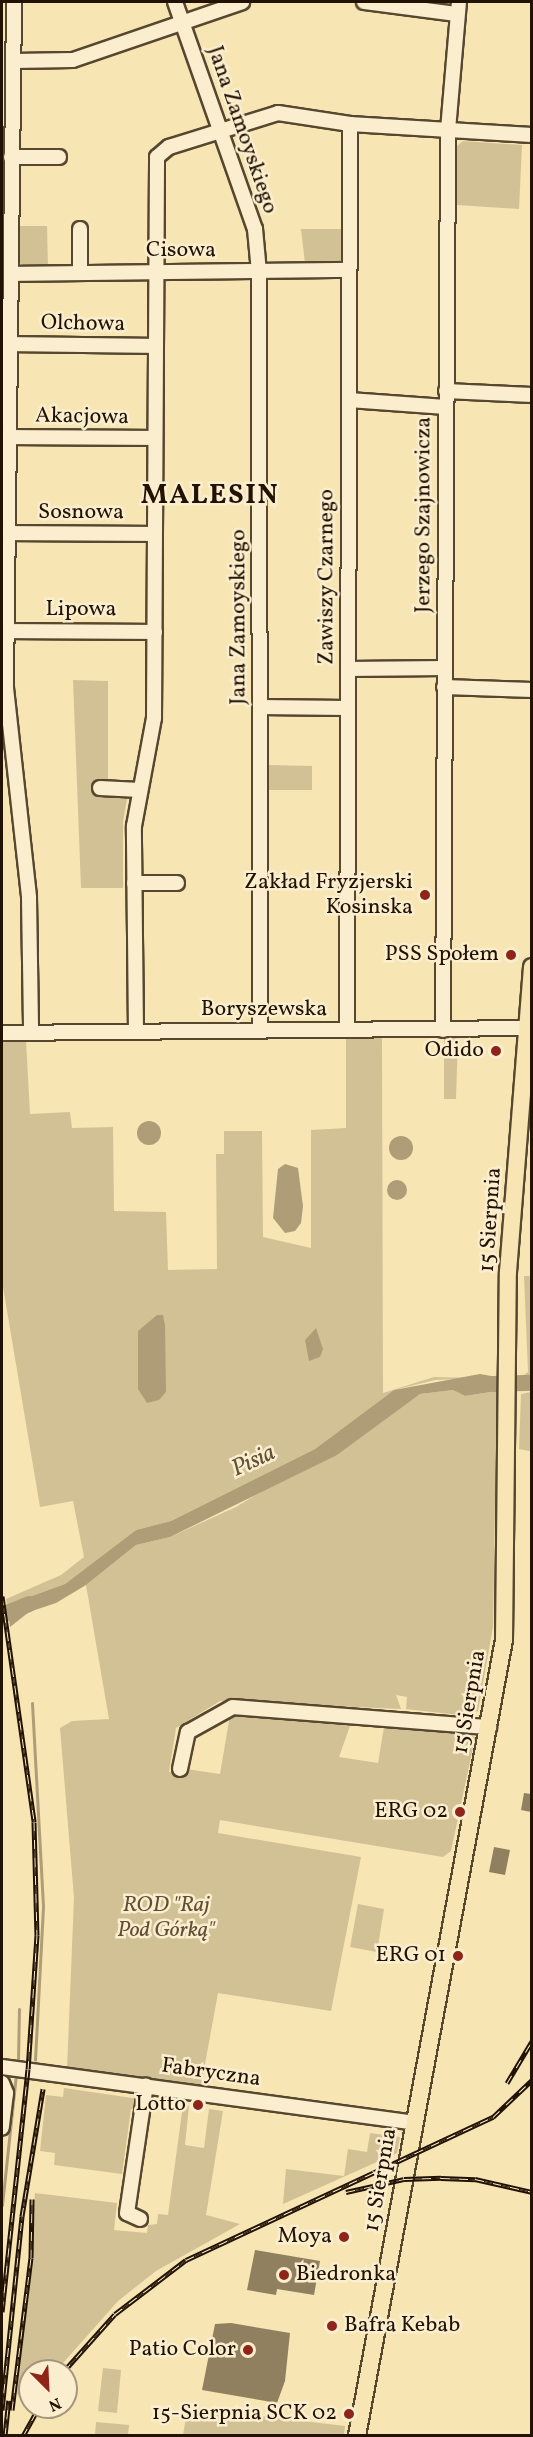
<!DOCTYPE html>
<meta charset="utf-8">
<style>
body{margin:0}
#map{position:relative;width:533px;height:2437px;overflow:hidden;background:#f7e5b4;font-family:Vollkorn,serif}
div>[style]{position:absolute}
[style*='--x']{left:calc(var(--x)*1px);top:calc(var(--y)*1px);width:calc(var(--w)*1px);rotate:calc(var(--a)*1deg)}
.green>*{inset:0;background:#d3c196}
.water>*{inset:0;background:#af9d78}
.round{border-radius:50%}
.stream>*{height:3px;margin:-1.5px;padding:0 1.5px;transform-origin:1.5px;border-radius:1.5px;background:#af9d78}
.river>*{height:16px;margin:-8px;padding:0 8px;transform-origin:8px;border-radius:8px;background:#af9d78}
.building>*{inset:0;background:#91805f}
.roads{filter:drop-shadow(2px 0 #57472f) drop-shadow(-2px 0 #57472f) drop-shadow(0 2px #57472f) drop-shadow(0 -2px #57472f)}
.minor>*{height:14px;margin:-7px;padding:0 7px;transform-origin:7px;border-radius:7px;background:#faeece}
.major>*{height:16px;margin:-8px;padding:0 8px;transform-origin:8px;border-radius:8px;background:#f7e5b4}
.rail>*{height:5px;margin-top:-2.5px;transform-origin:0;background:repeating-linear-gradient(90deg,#faeece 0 9px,#221203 0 18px);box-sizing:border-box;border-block:2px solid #221203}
.dots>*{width:16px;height:16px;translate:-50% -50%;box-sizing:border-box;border:3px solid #faeece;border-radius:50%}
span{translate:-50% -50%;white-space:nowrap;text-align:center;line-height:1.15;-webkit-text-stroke:5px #faeece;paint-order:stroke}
.street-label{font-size:22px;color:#221203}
.poi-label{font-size:22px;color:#221203}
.right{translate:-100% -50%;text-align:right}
.left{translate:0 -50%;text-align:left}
.park-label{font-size:22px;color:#604f36;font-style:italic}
.water-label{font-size:24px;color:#615138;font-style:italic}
.district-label{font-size:28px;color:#221203;font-weight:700;letter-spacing:1.5px}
.frame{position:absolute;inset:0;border:3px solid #221203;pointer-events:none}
.north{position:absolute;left:18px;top:2359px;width:60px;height:60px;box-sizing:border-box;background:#faeece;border:2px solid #a4967d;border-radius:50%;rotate:156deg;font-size:16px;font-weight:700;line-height:24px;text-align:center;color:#221203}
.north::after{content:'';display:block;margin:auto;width:21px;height:27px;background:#8f2418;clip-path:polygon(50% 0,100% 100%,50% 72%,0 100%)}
</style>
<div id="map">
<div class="green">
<i style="clip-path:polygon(463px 141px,522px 145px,519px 209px,457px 205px,457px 146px)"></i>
<i style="clip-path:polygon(19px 226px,47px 226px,48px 267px,24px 267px,19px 262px)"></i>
<i style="clip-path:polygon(301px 229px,343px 229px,343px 258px,337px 263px,305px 263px)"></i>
<i style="clip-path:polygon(73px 680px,108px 681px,108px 785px,128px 793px,123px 822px,123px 888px,81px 888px)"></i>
<i style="clip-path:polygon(267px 765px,312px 766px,312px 790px,267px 790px)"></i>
<i style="clip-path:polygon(444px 1035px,458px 1035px,456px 1099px,444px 1099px)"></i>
<i style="clip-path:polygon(346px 1036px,382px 1036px,383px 1393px,434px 1377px,480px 1378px,435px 1380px,394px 1390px,315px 1449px,171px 1521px,136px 1530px,65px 1584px,7px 1605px,6px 1599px,61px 1575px,84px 1557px,73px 1501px,40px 1507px,2px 1281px,2px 1042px,26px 1040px,30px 1114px,70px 1112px,72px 1128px,113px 1127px,114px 1211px,166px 1212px,168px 1270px,217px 1269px,216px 1154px,224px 1154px,224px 1131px,262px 1131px,263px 1237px,311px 1248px,311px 1130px,346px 1128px)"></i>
<i style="clip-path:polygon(524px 1276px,531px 1276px,531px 1377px,521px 1377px,528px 1372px)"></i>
<i style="clip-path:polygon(453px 1390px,465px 1396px,497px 1391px,493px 1627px,478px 1711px,468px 1716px,406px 1709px,407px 1697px,396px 1695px,401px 1709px,220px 1701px,176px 1728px,169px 1772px,185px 1774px,186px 1769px,220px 1774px,230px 1715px,343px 1716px,351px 1723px,339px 1757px,378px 1763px,385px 1721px,468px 1730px,475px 1738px,451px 1851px,443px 1857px,220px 1820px,218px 1833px,361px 1857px,331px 2011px,218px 1993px,201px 2086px,67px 2069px,74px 1898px,60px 1728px,72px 1721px,109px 1719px,86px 1585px,136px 1545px,170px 1537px,236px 1507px,420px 1394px)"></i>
<i style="clip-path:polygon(531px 1392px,531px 1451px,529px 1451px,519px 1449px,521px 1394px)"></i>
<i style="clip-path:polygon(358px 1904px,384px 1909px,377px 1952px,350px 1947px)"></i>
<i style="clip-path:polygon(64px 2088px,139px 2099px,137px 2109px,131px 2109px,122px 2174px,54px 2165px,55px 2153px,40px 2151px,46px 2095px,63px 2097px)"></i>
<i style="clip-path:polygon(183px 2105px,189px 2106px,185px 2145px,204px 2148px,209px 2109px,223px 2111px,206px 2215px,240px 2224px,156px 2271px,118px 2301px,56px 2371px,30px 2371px,30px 2402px,17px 2394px,35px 2193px,117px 2203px,114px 2230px,147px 2233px,148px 2225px,157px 2224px,158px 2214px,168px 2215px)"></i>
<i style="clip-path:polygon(370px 2133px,400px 2137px,397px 2153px,283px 2204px,286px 2169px,344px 2176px,348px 2149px,367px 2152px)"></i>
<i style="clip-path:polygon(103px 2368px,121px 2370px,117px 2413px,98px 2411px)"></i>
<i style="clip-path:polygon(188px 2407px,286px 2419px,345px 2426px,344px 2435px,183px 2435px)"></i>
<i style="clip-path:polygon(96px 2422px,129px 2425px,128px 2435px,95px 2435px)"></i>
</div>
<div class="water">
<i class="round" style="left:137px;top:1121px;width:24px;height:24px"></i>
<i class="round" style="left:389px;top:1136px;width:24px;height:24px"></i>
<i style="clip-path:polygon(285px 1164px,298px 1168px,303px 1206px,301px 1223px,295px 1231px,285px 1233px,273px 1218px,278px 1169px)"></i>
<i class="round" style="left:387px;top:1180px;width:20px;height:20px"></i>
<i style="clip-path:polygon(157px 1315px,163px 1315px,165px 1325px,166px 1392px,159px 1400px,147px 1403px,138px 1389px,138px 1331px)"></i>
<i style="clip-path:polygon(316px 1328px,323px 1349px,320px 1357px,309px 1361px,305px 1340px)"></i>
<i style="clip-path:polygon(480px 1374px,497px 1377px,497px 1391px,465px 1396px,453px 1390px,420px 1394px,337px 1455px,170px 1537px,136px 1545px,86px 1585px,56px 1603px,29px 1612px,10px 1627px,7px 1605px,65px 1584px,136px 1530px,171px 1521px,315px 1449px,394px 1390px)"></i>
</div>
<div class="stream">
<i style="--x:32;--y:1703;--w:204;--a:86.9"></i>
<i style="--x:43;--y:1907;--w:153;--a:93"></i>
<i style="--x:18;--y:2060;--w:51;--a:-88.9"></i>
<i style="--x:2;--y:2205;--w:131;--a:-83.9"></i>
</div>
<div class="river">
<i style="--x:494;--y:1384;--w:38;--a:-2"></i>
<i style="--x:2;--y:1615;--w:29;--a:-22"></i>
</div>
<div class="building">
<i style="clip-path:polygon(524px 1793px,531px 1794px,531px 1812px,521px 1810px)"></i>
<i style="clip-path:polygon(494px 1847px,510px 1850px,505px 1875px,489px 1872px)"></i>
<i style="clip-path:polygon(255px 2250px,320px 2261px,314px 2295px,277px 2289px,276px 2295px,247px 2290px)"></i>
<i style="clip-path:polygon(231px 2323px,290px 2333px,285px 2381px,277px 2403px,202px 2390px,215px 2324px)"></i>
</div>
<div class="roads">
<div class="minor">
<i style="--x:14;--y:2;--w:686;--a:90.67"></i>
<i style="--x:6;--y:688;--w:211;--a:83.7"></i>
<i style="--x:29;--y:898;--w:134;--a:89.1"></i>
<i style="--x:175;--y:2;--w:241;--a:70.6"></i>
<i style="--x:255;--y:229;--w:43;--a:84.7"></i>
<i style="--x:259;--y:272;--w:759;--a:89.92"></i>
<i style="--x:364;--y:2;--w:94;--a:7.4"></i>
<i style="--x:14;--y:61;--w:59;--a:-1"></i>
<i style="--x:73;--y:60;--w:179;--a:-18.9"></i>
<i style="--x:11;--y:157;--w:48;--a:0"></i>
<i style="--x:80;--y:273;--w:44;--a:-90"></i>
<i style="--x:12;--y:274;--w:337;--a:-0.7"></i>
<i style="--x:12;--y:344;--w:142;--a:0.8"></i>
<i style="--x:446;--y:391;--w:86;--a:2.7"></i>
<i style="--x:349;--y:400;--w:97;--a:4.1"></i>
<i style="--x:9;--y:437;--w:145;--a:0.4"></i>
<i style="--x:7;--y:533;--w:147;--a:0.4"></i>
<i style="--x:7;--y:631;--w:148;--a:0.4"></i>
<i style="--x:348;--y:669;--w:97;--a:-0.6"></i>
<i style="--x:444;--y:687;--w:88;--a:2"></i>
<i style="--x:260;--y:707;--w:87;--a:0.7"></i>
<i style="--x:100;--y:788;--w:40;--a:2.9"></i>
<i style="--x:134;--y:883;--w:43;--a:0"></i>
<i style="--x:347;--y:1030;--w:906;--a:-89.81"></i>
<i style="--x:443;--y:1030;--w:900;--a:-89.68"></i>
<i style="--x:448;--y:130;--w:128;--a:-85.1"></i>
<i style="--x:136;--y:1032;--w:206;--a:-90.6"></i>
<i style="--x:134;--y:826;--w:110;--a:-79.5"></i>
<i style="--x:154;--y:718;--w:561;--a:-89.69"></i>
<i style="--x:157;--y:157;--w:16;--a:-40"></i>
<i style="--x:169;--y:147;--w:114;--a:-17.3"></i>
<i style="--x:278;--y:113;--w:73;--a:8.7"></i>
<i style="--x:350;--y:124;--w:182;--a:3.5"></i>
<i style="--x:2;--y:1033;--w:530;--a:-0.54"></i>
<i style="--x:180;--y:1769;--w:38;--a:-78"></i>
<i style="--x:188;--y:1732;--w:51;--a:-29.1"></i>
<i style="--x:233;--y:1707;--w:257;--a:4.5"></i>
<i style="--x:2;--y:2067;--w:417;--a:7.7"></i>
<i style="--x:2;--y:2083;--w:11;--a:68"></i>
<i style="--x:6;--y:2093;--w:35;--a:97"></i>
<i style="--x:140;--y:2219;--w:14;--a:-155"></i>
<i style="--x:127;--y:2213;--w:129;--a:-81.6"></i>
</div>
<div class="major">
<i style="--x:357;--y:2436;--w:809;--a:-79.54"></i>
<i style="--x:504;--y:1640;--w:368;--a:-89.4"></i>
<i style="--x:508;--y:1272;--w:306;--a:-85.5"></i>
</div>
</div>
<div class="rail">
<i style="--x:2;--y:1596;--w:228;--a:81.9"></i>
<i style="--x:34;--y:1822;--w:113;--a:88.5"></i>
<i style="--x:37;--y:1935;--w:134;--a:93.8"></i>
<i style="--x:28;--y:2069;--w:244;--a:96.1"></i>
<i style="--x:507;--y:2083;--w:49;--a:-59.2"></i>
<i style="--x:346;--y:2192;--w:59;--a:-12.6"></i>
<i style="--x:404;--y:2179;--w:37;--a:-2"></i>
<i style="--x:441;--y:2178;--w:34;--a:2"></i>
<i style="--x:475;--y:2179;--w:58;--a:12.8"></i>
<i style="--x:64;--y:2371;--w:76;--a:-48.2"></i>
<i style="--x:115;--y:2314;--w:89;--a:-37.3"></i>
<i style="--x:186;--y:2260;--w:339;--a:-25"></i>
<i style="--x:493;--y:2117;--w:54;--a:-43.5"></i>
<i style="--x:2;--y:2410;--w:195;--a:-84.1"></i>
<i style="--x:22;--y:2216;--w:129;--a:-80.6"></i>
<i style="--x:12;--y:2410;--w:153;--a:-82.9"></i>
<i style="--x:31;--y:2258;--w:59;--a:-89"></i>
<i style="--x:5;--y:2436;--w:36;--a:-84"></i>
<i style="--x:23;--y:2436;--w:33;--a:-61"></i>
</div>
<div class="dots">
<i style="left:425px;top:895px;background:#8f2418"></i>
<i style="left:511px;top:955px;background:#8f2418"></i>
<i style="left:496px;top:1051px;background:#8f2418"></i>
<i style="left:460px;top:1812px;background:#8f2418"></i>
<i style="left:458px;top:1956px;background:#8f2418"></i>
<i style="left:198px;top:2105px;background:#8f2418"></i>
<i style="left:344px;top:2237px;background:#8f2418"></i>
<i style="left:284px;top:2275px;background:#8f2418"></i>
<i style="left:332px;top:2326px;background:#8f2418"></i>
<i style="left:248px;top:2350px;background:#8f2418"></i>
<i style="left:349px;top:2414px;background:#8f2418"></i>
</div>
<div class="street-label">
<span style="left:242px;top:130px;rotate:71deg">Jana Zamoyskiego</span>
<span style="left:181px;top:251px">Cisowa</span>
<span style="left:83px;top:324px;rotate:1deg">Olchowa</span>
<span style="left:82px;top:417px;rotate:1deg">Akacjowa</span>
<span style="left:81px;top:513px">Sosnowa</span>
<span style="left:424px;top:515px;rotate:-90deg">Jerzego Szajnowicza</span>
<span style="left:327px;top:577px;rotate:-90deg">Zawiszy Czarnego</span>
<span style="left:81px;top:610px">Lipowa</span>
<span style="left:239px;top:617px;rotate:-90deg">Jana Zamoyskiego</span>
<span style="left:264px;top:1010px">Boryszewska</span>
<span style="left:491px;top:1220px;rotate:-86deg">15 Sierpnia</span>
<span style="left:470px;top:1702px;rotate:-80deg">15 Sierpnia</span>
<span style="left:211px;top:2073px;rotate:8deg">Fabryczna</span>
<span style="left:381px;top:2180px;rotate:-80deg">15 Sierpnia</span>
</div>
<div class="poi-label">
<span class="right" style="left:413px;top:895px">Zakład Fryzjerski<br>Kosinska</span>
<span class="right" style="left:499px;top:955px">PSS Społem</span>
<span class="right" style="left:484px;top:1051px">Odido</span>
<span class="right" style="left:448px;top:1812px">ERG 02</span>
<span class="right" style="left:446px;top:1956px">ERG 01</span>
<span class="right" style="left:186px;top:2105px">Lotto</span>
<span class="right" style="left:332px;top:2237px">Moya</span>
<span class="left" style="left:296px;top:2275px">Biedronka</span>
<span class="left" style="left:344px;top:2326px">Bafra Kebab</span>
<span class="right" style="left:236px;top:2350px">Patio Color</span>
<span class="right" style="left:337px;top:2414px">15-Sierpnia SCK 02</span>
</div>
<div class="park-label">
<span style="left:166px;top:1918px">ROD "Raj<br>Pod Górką"</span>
</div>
<div class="water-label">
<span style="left:254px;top:1462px;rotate:-25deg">Pisia</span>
</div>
<div class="district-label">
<span style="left:210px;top:496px">MALESIN</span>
</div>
<div class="frame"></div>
<div class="north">N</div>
</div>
